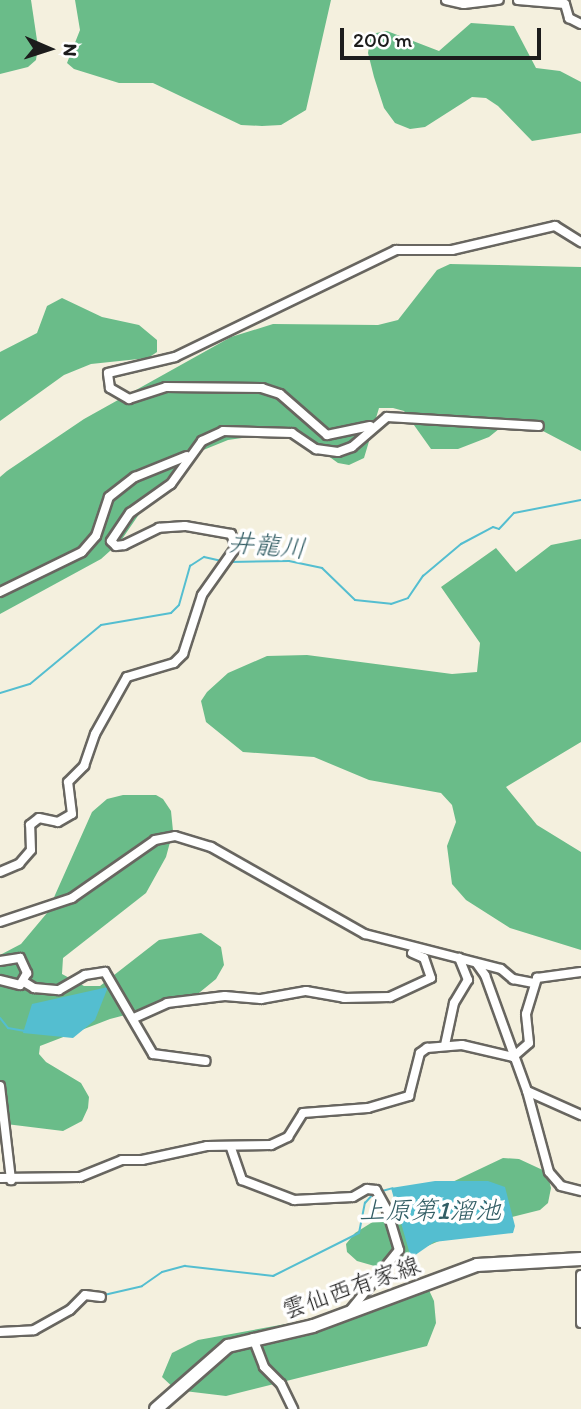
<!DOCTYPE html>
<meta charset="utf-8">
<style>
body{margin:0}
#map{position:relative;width:581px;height:1409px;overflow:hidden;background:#f4f0de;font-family:Itim,"Klee One",sans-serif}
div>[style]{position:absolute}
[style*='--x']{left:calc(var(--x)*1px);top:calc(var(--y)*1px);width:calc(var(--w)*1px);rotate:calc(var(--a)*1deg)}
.forest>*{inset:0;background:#6abc89}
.water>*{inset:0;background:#54bed0}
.stream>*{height:2px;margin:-1px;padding:0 1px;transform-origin:1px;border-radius:1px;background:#54bed0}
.roads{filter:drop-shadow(2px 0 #686660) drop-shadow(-2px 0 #686660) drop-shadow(0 2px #686660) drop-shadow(0 -2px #686660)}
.minor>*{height:8px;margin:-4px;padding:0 4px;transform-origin:4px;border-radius:4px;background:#fff}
.primary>*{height:12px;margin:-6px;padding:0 6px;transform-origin:6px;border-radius:6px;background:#fff}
span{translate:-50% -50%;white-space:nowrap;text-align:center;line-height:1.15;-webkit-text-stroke:7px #fff;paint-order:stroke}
.street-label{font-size:24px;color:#1c1c1c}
.water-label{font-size:26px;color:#325d64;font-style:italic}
.north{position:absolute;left:14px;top:14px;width:70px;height:70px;-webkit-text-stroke:5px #fff;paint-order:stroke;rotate:93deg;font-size:19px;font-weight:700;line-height:28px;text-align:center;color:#1c1c1c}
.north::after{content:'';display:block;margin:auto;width:24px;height:32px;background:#1c1c1c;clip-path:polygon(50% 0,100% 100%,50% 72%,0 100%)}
.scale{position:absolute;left:340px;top:28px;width:201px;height:32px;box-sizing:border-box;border:4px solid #1c1c1c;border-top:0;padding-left:9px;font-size:21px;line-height:24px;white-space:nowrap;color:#1c1c1c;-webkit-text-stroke:5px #fff;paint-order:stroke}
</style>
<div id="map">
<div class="forest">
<i style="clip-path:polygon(0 0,31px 0,38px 47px,36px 60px,28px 67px,0 74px)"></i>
<i style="clip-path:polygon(75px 0,331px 0,306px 110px,281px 125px,262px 126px,241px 125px,153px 83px,119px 83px,74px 69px,67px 63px,80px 30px)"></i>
<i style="clip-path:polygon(471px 23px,514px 26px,536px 68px,560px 71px,581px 82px,581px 133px,532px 141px,498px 106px,486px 98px,472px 97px,425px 127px,410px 129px,395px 123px,384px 108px,374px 77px,368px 53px,371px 34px,387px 31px,439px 51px)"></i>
<i style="clip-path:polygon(450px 264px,581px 267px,581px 451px,522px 420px,510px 420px,489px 437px,458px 449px,431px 449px,404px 411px,393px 408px,379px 408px,364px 458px,349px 465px,338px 463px,302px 437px,276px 433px,228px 440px,191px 455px,157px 488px,120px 542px,101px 559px,0 614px,0 477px,7px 471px,84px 419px,231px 337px,273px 324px,378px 325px,398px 320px,437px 270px)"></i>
<i style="clip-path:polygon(62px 298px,102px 317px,139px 325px,157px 340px,157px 352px,148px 358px,91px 364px,64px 375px,0 421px,0 352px,37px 333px,47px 306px)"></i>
<i style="clip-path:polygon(581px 539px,581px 742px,506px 787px,537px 825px,581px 852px,581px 950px,510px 928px,466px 900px,452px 884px,447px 846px,456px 822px,452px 805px,441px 793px,369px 780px,314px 757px,243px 752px,206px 722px,201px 701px,207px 692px,228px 673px,267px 656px,307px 655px,452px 674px,477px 672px,480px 643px,441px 587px,496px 548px,516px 572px,551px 545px)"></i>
<i style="clip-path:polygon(123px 795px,156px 795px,163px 799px,171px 811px,173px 831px,166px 857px,146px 893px,63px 958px,62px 974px,84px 986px,100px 986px,159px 940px,201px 933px,221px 947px,224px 965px,216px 979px,194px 997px,110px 1019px,40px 1046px,39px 1054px,46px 1062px,81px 1083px,89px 1097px,88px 1108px,82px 1121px,63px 1131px,6px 1124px,0 1120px,0 955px,21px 944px,47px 913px,92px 812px,107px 799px)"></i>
<i style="clip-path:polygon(503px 1158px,519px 1159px,547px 1172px,551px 1188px,548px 1203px,540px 1210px,472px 1227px,378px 1267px,357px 1261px,347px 1252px,346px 1244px,355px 1233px,387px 1213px)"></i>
<i style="clip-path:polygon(405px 1286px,428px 1288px,434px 1301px,436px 1323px,427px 1346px,226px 1396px,176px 1390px,162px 1377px,172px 1353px,198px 1340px,313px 1319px)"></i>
</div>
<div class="water">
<i style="clip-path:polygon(108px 987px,95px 1020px,73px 1038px,23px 1033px,32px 1004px)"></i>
<i style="clip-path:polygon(435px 1181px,488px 1181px,505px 1187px,515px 1226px,513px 1233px,434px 1242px,411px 1258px,391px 1188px)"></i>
</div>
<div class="stream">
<i style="--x:230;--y:562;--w:59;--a:-1"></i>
<i style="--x:289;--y:561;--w:34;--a:12"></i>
<i style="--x:322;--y:568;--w:46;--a:44.1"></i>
<i style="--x:355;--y:600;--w:36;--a:6"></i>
<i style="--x:391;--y:604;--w:18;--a:-19"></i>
<i style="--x:408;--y:598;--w:27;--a:-56"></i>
<i style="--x:423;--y:576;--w:50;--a:-40.1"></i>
<i style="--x:461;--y:544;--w:36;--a:-28"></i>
<i style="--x:493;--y:527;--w:6;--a:18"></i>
<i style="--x:499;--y:529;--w:22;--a:-47"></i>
<i style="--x:514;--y:513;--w:68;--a:-11"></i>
<i style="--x:0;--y:693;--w:31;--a:-17"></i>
<i style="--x:30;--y:684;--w:92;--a:-39.7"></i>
<i style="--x:101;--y:625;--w:71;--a:-9.7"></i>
<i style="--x:171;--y:613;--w:11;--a:-45"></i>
<i style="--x:179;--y:605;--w:41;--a:-74.2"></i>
<i style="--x:190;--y:566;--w:17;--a:-33"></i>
<i style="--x:204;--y:557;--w:17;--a:13"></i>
<i style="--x:0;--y:1018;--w:13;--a:51"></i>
<i style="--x:8;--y:1028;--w:17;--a:10"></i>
<i style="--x:382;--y:1191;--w:11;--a:-15"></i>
<i style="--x:104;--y:1295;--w:39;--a:-13"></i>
<i style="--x:142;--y:1286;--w:24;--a:-35"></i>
<i style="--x:162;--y:1272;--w:24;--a:-15"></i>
<i style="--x:185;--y:1266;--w:89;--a:6.5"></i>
<i style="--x:273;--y:1276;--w:96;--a:-26.6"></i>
<i style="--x:359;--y:1233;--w:31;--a:-79"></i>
<i style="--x:365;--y:1203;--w:12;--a:-48"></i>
<i style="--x:29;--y:1327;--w:49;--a:-29.2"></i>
<i style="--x:0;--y:1328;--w:20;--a:-3"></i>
</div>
<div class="roads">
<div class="minor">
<i style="--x:446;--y:0;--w:18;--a:13"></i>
<i style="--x:464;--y:4;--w:35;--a:-7"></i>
<i style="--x:518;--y:0;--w:47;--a:4.9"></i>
<i style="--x:565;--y:4;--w:15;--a:74"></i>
<i style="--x:569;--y:18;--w:13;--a:27"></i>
<i style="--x:370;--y:426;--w:44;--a:168.2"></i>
<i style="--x:327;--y:435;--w:62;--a:-138.9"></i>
<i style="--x:280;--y:394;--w:19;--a:-162"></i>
<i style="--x:262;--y:388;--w:96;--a:-179.4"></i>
<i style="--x:166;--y:387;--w:39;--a:162"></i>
<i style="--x:129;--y:399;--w:22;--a:-150"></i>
<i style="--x:110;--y:388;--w:15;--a:-98"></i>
<i style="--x:108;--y:373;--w:69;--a:-13.4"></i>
<i style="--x:175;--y:357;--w:246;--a:-25.8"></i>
<i style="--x:396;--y:250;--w:56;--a:0"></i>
<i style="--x:452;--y:250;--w:106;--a:-13.1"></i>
<i style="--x:555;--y:226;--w:31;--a:32"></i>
<i style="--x:0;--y:592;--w:91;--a:-26"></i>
<i style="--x:82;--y:552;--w:21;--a:-49"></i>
<i style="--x:96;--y:536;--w:41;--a:-71.6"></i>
<i style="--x:109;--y:497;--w:33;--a:-38"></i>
<i style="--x:135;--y:477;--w:56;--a:-22"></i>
<i style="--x:0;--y:872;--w:21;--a:-23"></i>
<i style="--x:19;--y:864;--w:18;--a:-49"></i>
<i style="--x:31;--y:850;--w:25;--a:-92"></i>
<i style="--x:30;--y:825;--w:11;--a:-38"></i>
<i style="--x:39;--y:818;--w:19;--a:12"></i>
<i style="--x:58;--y:822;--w:16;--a:-30"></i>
<i style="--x:72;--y:814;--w:32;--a:-97"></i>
<i style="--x:68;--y:782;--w:23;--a:-45"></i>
<i style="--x:84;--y:766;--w:34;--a:-71"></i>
<i style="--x:95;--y:734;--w:65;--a:-60.7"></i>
<i style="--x:127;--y:677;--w:49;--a:-16.6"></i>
<i style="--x:174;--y:663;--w:13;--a:-45"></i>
<i style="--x:183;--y:654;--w:62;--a:-72.1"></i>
<i style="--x:202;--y:595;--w:59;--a:-54.7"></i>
<i style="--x:236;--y:547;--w:14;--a:-111"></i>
<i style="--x:231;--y:534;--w:47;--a:-170.1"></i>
<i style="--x:185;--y:526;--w:26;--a:176"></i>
<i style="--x:159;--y:528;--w:39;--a:154"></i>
<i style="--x:124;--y:545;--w:8;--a:173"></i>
<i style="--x:116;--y:546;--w:7;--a:-135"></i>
<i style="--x:111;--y:541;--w:34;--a:-56"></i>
<i style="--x:130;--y:513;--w:50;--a:-35.3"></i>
<i style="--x:171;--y:484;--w:53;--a:-54.2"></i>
<i style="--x:202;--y:441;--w:23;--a:-25"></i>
<i style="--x:223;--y:431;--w:69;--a:1.7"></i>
<i style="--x:292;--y:433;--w:29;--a:34"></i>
<i style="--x:316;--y:449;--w:22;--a:8"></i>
<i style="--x:338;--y:452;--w:15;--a:-20"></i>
<i style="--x:352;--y:447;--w:46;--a:-40.6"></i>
<i style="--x:387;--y:417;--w:152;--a:3.4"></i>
<i style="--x:0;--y:922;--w:76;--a:-18.4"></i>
<i style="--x:72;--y:898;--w:101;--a:-34.9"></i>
<i style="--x:155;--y:840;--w:20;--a:-11"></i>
<i style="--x:175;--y:836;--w:38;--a:17"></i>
<i style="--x:211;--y:847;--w:177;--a:29.5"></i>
<i style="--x:365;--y:934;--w:140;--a:14.4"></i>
<i style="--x:501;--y:969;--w:16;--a:40"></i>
<i style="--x:513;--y:979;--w:21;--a:11"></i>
<i style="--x:0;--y:961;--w:20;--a:-9"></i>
<i style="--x:20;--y:958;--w:17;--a:65"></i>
<i style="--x:27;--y:973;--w:14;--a:120"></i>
<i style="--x:20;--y:985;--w:21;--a:-166"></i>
<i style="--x:477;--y:964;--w:14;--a:54"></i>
<i style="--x:485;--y:975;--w:123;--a:70.1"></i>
<i style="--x:527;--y:1091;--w:84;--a:74.8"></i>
<i style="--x:549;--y:1172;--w:18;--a:49"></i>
<i style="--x:561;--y:1186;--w:21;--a:14"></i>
<i style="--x:24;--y:982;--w:12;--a:31"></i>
<i style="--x:34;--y:988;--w:25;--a:5"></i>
<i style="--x:59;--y:990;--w:30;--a:-30"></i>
<i style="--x:85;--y:975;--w:20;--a:-9"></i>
<i style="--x:105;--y:972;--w:95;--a:59.7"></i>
<i style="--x:153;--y:1054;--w:53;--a:7.5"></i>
<i style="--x:134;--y:1018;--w:36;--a:-24"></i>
<i style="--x:167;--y:1003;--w:58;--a:-6.9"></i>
<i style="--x:225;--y:996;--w:36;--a:5"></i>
<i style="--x:261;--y:999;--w:46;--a:-10.1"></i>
<i style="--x:306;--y:991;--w:39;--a:10"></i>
<i style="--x:344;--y:998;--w:46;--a:-1.2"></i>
<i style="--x:390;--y:997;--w:45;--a:-24.9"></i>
<i style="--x:431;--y:978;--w:21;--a:-109"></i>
<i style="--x:424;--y:958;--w:13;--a:-157"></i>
<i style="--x:445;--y:1045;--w:43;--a:-77.9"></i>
<i style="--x:454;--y:1003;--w:27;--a:-59"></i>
<i style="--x:468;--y:980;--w:24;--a:-112"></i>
<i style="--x:0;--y:1086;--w:95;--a:83.3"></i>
<i style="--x:527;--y:1091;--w:59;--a:24"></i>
<i style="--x:231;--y:1148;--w:34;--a:71"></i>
<i style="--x:242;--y:1180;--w:56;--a:21"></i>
<i style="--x:294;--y:1200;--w:59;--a:-2.9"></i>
<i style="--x:353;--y:1197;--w:16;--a:-30"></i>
<i style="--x:367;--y:1189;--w:9;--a:6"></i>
<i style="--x:376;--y:1190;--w:23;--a:61"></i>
<i style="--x:387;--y:1210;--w:42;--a:73.3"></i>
<i style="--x:399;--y:1250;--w:81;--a:129"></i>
<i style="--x:0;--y:1178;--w:80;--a:-0.7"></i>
<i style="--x:80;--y:1177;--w:45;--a:-22"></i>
<i style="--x:122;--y:1160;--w:20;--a:0"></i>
<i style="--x:142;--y:1160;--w:66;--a:-12.2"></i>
<i style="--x:207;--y:1146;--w:64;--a:-0.9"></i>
<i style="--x:271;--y:1145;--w:19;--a:-25"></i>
<i style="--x:288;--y:1137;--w:28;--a:-58"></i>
<i style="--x:303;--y:1113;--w:65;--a:-4.4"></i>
<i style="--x:368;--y:1108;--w:43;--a:-16.3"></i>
<i style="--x:409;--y:1096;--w:44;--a:-75.7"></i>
<i style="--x:420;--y:1053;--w:9;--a:-36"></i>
<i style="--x:427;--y:1048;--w:35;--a:-5"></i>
<i style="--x:462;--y:1045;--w:52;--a:13.2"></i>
<i style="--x:513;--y:1057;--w:21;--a:-41"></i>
<i style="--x:529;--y:1043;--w:29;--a:-96"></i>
<i style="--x:526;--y:1014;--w:38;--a:-73"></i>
<i style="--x:537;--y:978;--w:44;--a:-7.8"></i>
<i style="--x:581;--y:1275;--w:48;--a:90"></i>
<i style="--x:0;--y:1332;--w:34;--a:-3"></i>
<i style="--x:34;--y:1330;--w:41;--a:-29.1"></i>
<i style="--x:70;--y:1310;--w:21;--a:-45"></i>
<i style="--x:85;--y:1295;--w:16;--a:7"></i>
<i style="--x:253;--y:1338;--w:31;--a:69"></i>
<i style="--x:264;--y:1367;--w:24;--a:45"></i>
<i style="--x:281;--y:1384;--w:28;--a:64"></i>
</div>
<div class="primary">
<i style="--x:156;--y:1409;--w:96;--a:-41.2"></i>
<i style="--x:228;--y:1346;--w:87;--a:-13.2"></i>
<i style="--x:313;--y:1326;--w:175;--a:-20.4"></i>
<i style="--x:477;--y:1265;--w:104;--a:-3.3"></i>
</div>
</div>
<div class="street-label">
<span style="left:351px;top:1287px;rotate:-19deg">雲仙西有家線</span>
</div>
<div class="water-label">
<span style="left:267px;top:546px;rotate:5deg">井龍川</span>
<span style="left:430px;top:1211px">上原第1溜池</span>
</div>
<div class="north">N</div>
<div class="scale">200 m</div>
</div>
